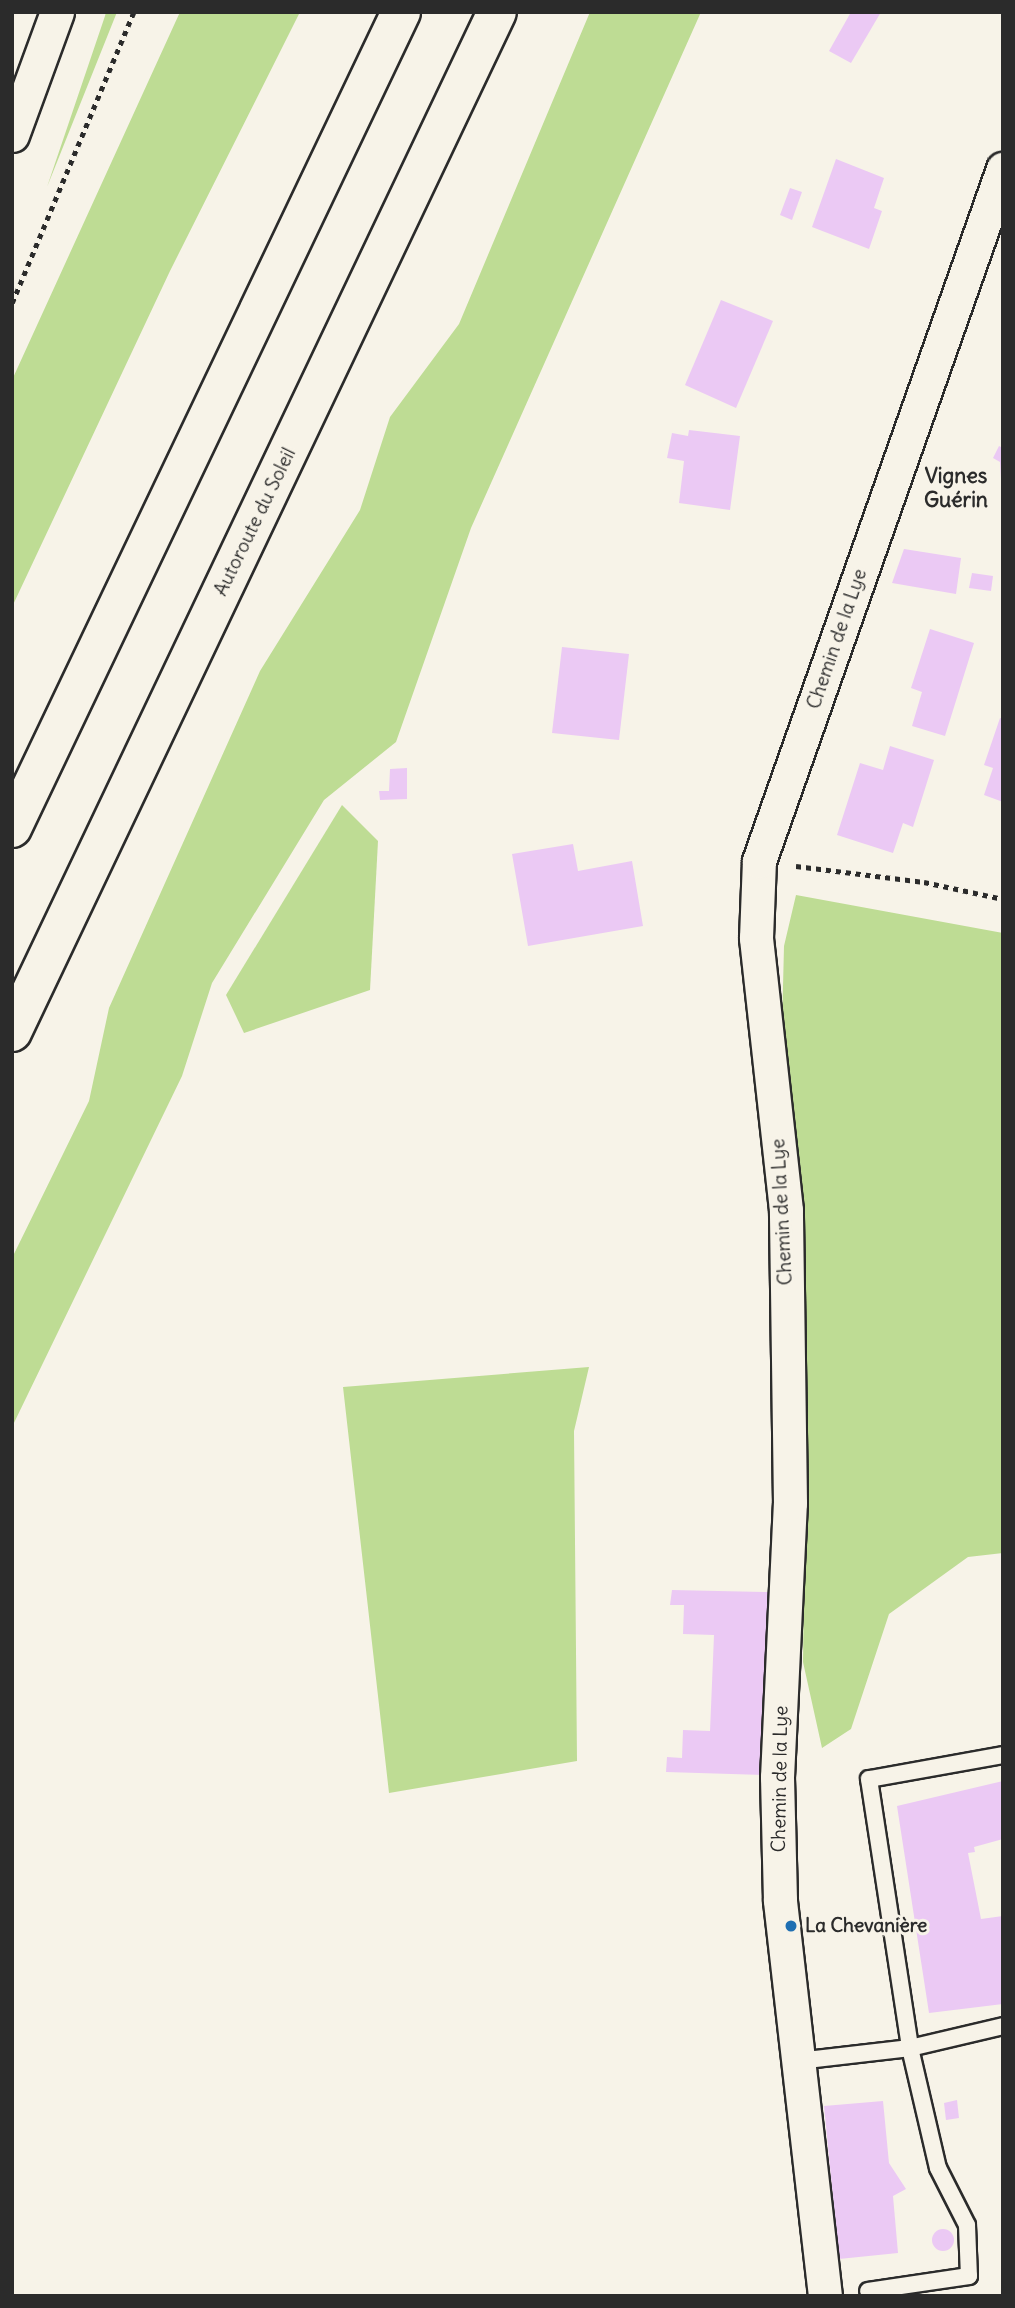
<!DOCTYPE html>
<meta charset="utf-8">
<style>
body{margin:0}
#map{position:relative;width:1015px;height:2308px;overflow:hidden;background:#f7f3e8;font-family:Delius,sans-serif}
div>[style]{position:absolute}
[style*='--x']{left:calc(var(--x)*1px);top:calc(var(--y)*1px);width:calc(var(--w)*1px);rotate:calc(var(--a)*1deg)}
.green>*{inset:0;background:#bedc94}
.building>*{inset:0;background:#ebc9f4}
.round{border-radius:50%}
.path>*{height:4.5px;margin-top:-2.25px;transform-origin:0;background:repeating-linear-gradient(90deg,#2b2b2b 0 5px,transparent 0 10px)}
.roads{filter:drop-shadow(2px 0 #2b2b2b) drop-shadow(-2px 0 #2b2b2b) drop-shadow(0 2px #2b2b2b) drop-shadow(0 -2px #2b2b2b)}
.lane>*{height:16px;margin:-8px;padding:0 8px;transform-origin:8px;border-radius:8px;background:#f7f3e8}
.street>*{height:33px;margin:-16.5px;padding:0 16.5px;transform-origin:16.5px;border-radius:16.5px;background:#f7f3e8}
.highway>*{height:38px;margin:-19px;padding:0 19px;transform-origin:19px;border-radius:19px;background:#f7f3e8}
.dots>*{width:19px;height:19px;translate:-50% -50%;box-sizing:border-box;border:4px solid #f7f3e8;border-radius:50%}
span{translate:-50% -50%;white-space:nowrap;text-align:center;line-height:1.15;-webkit-text-stroke:6px #f7f3e8;paint-order:stroke}
.street-label{font-size:19px;color:#2b2b2b}
.poi-label{font-size:19px;color:#2b2b2b;font-weight:700}
.left{translate:0 -50%;text-align:left}
.neighbourhood-label{font-size:21px;color:#2b2b2b;font-weight:700}
.frame{position:absolute;inset:0;border:14px solid #2b2b2b;pointer-events:none}
</style>
<div id="map">
<div class="green">
<i style="clip-path:polygon(106px 12px,117px 12px,47px 187px,105px 16px)"></i>
<i style="clip-path:polygon(180px 12px,300px 12px,170px 271px,12px 607px,12px 380px)"></i>
<i style="clip-path:polygon(590px 12px,701px 12px,471px 528px,396px 742px,324px 800px,212px 983px,182px 1076px,12px 1427px,12px 1258px,89px 1101px,109px 1008px,260px 671px,360px 510px,390px 417px,459px 324px)"></i>
<i style="clip-path:polygon(342px 805px,378px 841px,370px 990px,244px 1033px,226px 995px)"></i>
<i style="clip-path:polygon(796px 895px,1003px 933px,1003px 1553px,968px 1557px,889px 1614px,851px 1729px,822px 1748px,803px 1662px,806px 1405px,801px 1204px,782px 1027px,784px 946px)"></i>
<i style="clip-path:polygon(589px 1367px,574px 1431px,577px 1761px,389px 1793px,343px 1387px)"></i>
</div>
<div class="building">
<i style="clip-path:polygon(851px 12px,881px 12px,851px 63px,829px 51px)"></i>
<i style="clip-path:polygon(836px 159px,884px 178px,874px 208px,882px 211px,869px 249px,812px 227px)"></i>
<i style="clip-path:polygon(790px 188px,802px 192px,792px 220px,780px 215px)"></i>
<i style="clip-path:polygon(721px 300px,773px 321px,736px 408px,685px 385px)"></i>
<i style="clip-path:polygon(689px 430px,740px 436px,730px 510px,679px 503px,684px 461px,667px 458px,672px 433px,688px 436px)"></i>
<i style="clip-path:polygon(999px 446px,1003px 448px,1003px 512px,1000px 462px,993px 458px)"></i>
<i style="clip-path:polygon(904px 549px,961px 558px,956px 594px,892px 583px)"></i>
<i style="clip-path:polygon(972px 573px,993px 576px,991px 591px,969px 588px)"></i>
<i style="clip-path:polygon(930px 629px,974px 643px,945px 736px,912px 726px,922px 692px,911px 688px)"></i>
<i style="clip-path:polygon(562px 647px,629px 654px,619px 740px,552px 733px)"></i>
<i style="clip-path:polygon(1000px 718px,1003px 719px,1003px 802px,984px 795px,993px 768px,984px 765px)"></i>
<i style="clip-path:polygon(890px 746px,934px 760px,913px 827px,903px 823px,893px 853px,837px 835px,860px 763px,883px 770px)"></i>
<i style="clip-path:polygon(407px 768px,407px 799px,380px 800px,379px 791px,389px 791px,390px 769px)"></i>
<i style="clip-path:polygon(573px 844px,578px 871px,632px 861px,643px 926px,528px 946px,512px 854px)"></i>
<i style="clip-path:polygon(672px 1590px,768px 1592px,767px 1775px,666px 1772px,667px 1757px,682px 1758px,683px 1730px,710px 1731px,714px 1635px,683px 1634px,684px 1605px,670px 1605px)"></i>
<i style="clip-path:polygon(1003px 1781px,1003px 1839px,974px 1847px,975px 1852px,968px 1853px,981px 1919px,1003px 1916px,1003px 2004px,929px 2013px,897px 1806px)"></i>
<i style="clip-path:polygon(957px 2100px,959px 2118px,946px 2120px,944px 2103px)"></i>
<i style="clip-path:polygon(883px 2101px,889px 2163px,906px 2189px,893px 2196px,898px 2253px,839px 2259px,824px 2106px)"></i>
<i class="round" style="left:932px;top:2229px;width:22px;height:22px"></i>
</div>
<div class="path">
<i style="--x:12;--y:303;--w:316;--a:-67.3"></i>
<i style="--x:796;--y:866;--w:129;--a:7.1"></i>
<i style="--x:924;--y:882;--w:81;--a:12.1"></i>
</div>
<div class="roads">
<div class="lane">
<i style="--x:1003;--y:1755;--w:136;--a:169.8"></i>
<i style="--x:869;--y:1779;--w:272;--a:81.3"></i>
<i style="--x:910;--y:2048;--w:96;--a:-13.3"></i>
<i style="--x:798;--y:2061;--w:113;--a:-6.6"></i>
<i style="--x:910;--y:2048;--w:123;--a:76.9"></i>
<i style="--x:938;--y:2168;--w:64;--a:63"></i>
<i style="--x:967;--y:2225;--w:51;--a:87.8"></i>
<i style="--x:969;--y:2276;--w:102;--a:171.6"></i>
</div>
<div class="street">
<i style="--x:12;--y:135;--w:131;--a:-69.9"></i>
<i style="--x:825;--y:2296;--w:399;--a:-96.5"></i>
<i style="--x:780;--y:1900;--w:123;--a:-91.4"></i>
<i style="--x:777;--y:1777;--w:274;--a:-87.3"></i>
<i style="--x:790;--y:1503;--w:293;--a:-90.8"></i>
<i style="--x:786;--y:1210;--w:274;--a:-96.3"></i>
<i style="--x:756;--y:938;--w:77;--a:-87.8"></i>
<i style="--x:759;--y:861;--w:734;--a:-70.58"></i>
</div>
<div class="highway">
<i style="--x:12;--y:828;--w:904;--a:-64.51"></i>
<i style="--x:12;--y:1032;--w:1129;--a:-64.57"></i>
</div>
</div>
<div class="dots">
<i style="left:791px;top:1926px;background:#1f6fb2"></i>
</div>
<div class="street-label">
<span style="left:255px;top:522px;rotate:-64deg">Autoroute du Soleil</span>
<span style="left:837px;top:639px;rotate:-71deg">Chemin de la Lye</span>
<span style="left:782px;top:1212px;rotate:-93deg">Chemin de la Lye</span>
<span style="left:780px;top:1779px;rotate:-89deg">Chemin de la Lye</span>
</div>
<div class="poi-label">
<span class="left" style="left:805px;top:1926px">La Chevanière</span>
</div>
<div class="neighbourhood-label">
<span style="left:956px;top:488px">Vignes<br>Guérin</span>
</div>
<div class="frame"></div>
</div>
